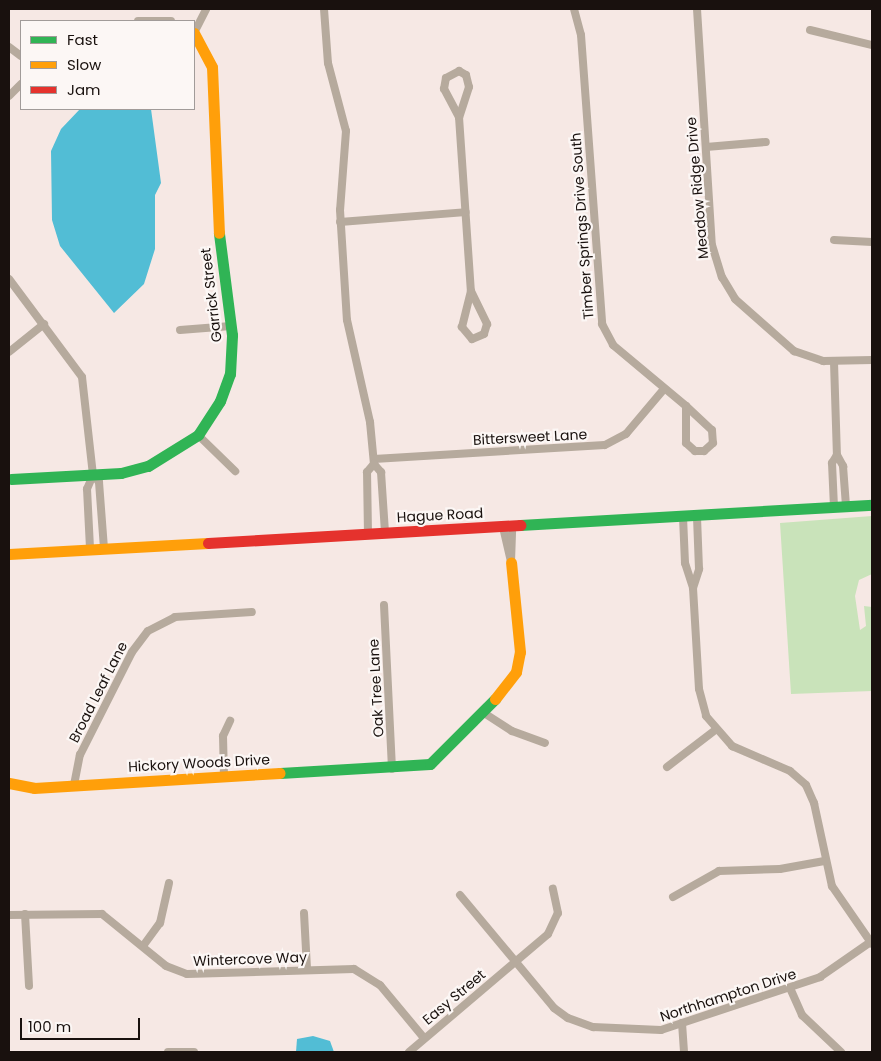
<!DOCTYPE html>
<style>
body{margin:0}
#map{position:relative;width:881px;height:1061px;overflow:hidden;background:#f6e8e4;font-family:Poppins,sans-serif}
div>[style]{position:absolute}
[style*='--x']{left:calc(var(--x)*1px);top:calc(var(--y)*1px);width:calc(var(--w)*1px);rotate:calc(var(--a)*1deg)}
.green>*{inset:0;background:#c9e3ba}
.water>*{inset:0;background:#52bdd5}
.street>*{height:8px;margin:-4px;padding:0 4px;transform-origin:4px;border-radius:4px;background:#b6aa9d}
.fast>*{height:11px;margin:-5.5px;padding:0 5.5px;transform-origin:5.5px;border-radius:5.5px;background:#30b455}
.slow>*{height:11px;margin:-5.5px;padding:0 5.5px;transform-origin:5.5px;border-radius:5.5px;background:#ff9f0a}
.jam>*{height:11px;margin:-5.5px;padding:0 5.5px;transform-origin:5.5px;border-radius:5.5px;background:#e5322d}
span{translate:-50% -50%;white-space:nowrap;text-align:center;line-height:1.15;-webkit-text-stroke:4.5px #fcf7f5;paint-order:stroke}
.street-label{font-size:14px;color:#19110e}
.frame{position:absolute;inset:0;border:10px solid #19110e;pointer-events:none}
.legend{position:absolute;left:20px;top:20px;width:175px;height:90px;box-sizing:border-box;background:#fcf7f5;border:1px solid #a19b99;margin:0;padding:6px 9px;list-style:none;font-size:15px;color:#19110e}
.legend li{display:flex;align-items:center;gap:10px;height:25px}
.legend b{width:25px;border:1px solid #a19b99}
.scale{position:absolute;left:20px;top:1018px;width:120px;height:22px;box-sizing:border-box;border:2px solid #19110e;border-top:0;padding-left:6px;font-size:15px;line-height:18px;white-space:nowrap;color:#19110e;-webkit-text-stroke:4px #fcf7f5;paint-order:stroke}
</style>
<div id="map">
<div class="green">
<i style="clip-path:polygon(872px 516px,872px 574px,859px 580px,855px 596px,860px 630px,866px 626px,864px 606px,872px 607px,872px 691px,791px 694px,780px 523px)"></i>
</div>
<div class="water">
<i style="clip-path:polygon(80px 109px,151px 109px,161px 183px,155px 195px,155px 249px,144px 284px,114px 313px,60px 246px,52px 220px,51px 151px,61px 129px)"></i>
<i style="clip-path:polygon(313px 1036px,330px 1041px,334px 1052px,296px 1052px,297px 1039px)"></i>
</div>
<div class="street">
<i style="--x:324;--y:9;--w:54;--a:85.8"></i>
<i style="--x:328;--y:63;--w:70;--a:75.2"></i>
<i style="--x:346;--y:131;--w:79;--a:94.3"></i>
<i style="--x:340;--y:210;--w:110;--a:86.4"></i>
<i style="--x:347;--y:320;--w:105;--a:77.3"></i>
<i style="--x:370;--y:422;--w:42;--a:84.6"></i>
<i style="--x:574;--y:9;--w:27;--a:75"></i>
<i style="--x:581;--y:35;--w:290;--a:85.8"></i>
<i style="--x:602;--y:324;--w:24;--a:62"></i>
<i style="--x:613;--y:345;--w:95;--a:39.9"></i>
<i style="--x:697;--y:9;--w:236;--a:86.4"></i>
<i style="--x:712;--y:245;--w:34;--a:73"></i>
<i style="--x:722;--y:277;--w:26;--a:59"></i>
<i style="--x:735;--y:299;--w:79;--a:41.4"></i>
<i style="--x:794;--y:351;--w:31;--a:19"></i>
<i style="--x:823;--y:361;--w:49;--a:-1.2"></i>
<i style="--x:138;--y:21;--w:33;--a:0"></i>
<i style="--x:810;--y:30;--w:64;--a:13.6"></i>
<i style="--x:194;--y:33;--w:27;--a:-63"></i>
<i style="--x:9;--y:47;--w:15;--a:37"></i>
<i style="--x:459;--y:71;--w:8;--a:30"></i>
<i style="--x:466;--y:75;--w:12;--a:76"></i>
<i style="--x:469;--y:87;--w:32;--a:108"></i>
<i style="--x:459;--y:117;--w:32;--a:-118"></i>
<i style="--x:444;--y:89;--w:11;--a:-80"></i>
<i style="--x:446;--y:78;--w:15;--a:-28"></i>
<i style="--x:9;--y:96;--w:17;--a:-45"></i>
<i style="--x:459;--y:117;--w:174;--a:86.1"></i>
<i style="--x:706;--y:147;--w:60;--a:-4.8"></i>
<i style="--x:340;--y:222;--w:126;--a:-4.5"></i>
<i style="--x:834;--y:240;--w:38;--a:3"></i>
<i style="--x:9;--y:279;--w:122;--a:53.3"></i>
<i style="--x:82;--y:377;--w:99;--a:83.6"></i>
<i style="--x:471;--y:291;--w:37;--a:64"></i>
<i style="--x:487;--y:324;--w:10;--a:107"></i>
<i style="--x:484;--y:334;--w:13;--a:157"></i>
<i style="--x:472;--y:339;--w:16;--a:-130"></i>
<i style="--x:462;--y:327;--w:37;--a:-76"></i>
<i style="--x:180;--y:330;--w:51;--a:-4.5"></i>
<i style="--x:9;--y:352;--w:45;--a:-38.7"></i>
<i style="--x:834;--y:362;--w:93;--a:88.2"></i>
<i style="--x:686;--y:406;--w:35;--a:43"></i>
<i style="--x:712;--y:430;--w:13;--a:86"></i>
<i style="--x:713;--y:443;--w:12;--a:138"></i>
<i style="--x:704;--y:451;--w:9;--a:180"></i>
<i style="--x:695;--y:451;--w:12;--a:-138"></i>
<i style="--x:686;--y:443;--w:37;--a:-90"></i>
<i style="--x:198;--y:435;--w:52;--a:44.2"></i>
<i style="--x:374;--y:459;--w:231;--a:-3.5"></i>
<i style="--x:605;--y:445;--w:24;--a:-28"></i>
<i style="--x:626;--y:434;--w:59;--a:-49.8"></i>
<i style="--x:834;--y:507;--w:44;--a:-92.6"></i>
<i style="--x:832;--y:463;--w:9;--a:-58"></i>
<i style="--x:837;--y:455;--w:13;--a:61"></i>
<i style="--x:843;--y:466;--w:40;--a:85.7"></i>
<i style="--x:683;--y:517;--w:46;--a:87.5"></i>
<i style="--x:685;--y:563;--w:26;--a:72"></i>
<i style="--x:693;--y:588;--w:20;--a:-72"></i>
<i style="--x:699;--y:569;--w:53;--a:-92.2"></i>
<i style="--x:503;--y:527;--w:36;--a:77"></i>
<i style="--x:511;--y:562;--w:35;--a:-88"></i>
<i style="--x:368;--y:534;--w:62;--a:-90.9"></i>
<i style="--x:367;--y:472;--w:11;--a:-49"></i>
<i style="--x:374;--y:464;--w:11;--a:49"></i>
<i style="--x:381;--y:472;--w:61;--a:86.2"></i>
<i style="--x:90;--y:548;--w:59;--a:-92.9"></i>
<i style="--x:87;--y:489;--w:15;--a:-67"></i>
<i style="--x:93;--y:475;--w:9;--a:49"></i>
<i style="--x:99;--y:482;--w:66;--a:85.7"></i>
<i style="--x:693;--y:588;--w:101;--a:86.6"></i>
<i style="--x:699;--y:689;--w:28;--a:75"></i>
<i style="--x:706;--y:716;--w:40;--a:49"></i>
<i style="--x:732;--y:746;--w:63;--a:23.3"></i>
<i style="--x:790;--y:771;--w:21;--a:41"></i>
<i style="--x:806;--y:785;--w:20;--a:66"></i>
<i style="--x:814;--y:803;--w:85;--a:77.8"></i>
<i style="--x:832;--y:886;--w:70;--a:55.4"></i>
<i style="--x:384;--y:605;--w:164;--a:87.2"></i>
<i style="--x:484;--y:713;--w:33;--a:33"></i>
<i style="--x:512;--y:731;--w:35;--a:20"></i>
<i style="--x:667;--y:767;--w:59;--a:-37.5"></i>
<i style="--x:224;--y:777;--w:41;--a:-91.4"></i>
<i style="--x:223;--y:736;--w:17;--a:-65"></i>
<i style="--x:74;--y:785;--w:31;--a:-79"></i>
<i style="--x:80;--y:755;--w:115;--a:-63.2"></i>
<i style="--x:132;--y:652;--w:26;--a:-53"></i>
<i style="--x:148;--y:631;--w:30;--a:-27"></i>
<i style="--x:175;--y:617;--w:77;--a:-3.7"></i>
<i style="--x:460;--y:895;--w:147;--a:50.2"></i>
<i style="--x:554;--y:1008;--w:17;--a:36"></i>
<i style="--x:568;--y:1018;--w:27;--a:20"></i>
<i style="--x:593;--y:1027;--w:68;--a:2.5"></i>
<i style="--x:661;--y:1030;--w:168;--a:-18.4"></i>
<i style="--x:820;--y:977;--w:63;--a:-34.7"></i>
<i style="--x:673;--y:897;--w:53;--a:-29.5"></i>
<i style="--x:719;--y:871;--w:61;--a:-1.9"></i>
<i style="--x:780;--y:869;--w:45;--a:-10.3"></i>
<i style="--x:304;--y:913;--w:56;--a:86.9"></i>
<i style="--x:25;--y:914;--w:72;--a:86.8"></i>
<i style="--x:9;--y:915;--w:93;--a:-0.6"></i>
<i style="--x:102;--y:914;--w:82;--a:39.1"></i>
<i style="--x:166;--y:966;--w:22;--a:21"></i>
<i style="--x:187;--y:974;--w:167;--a:-1.7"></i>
<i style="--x:354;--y:969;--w:31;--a:32"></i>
<i style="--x:380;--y:985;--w:69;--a:50.3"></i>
<i style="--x:143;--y:946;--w:29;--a:-54"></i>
<i style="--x:160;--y:923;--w:41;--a:-77.3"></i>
<i style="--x:790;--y:988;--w:30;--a:66"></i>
<i style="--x:802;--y:1015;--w:54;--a:43.5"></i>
<i style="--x:682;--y:1023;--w:29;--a:86"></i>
<i style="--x:168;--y:1052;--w:26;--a:0"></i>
<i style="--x:409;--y:1052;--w:182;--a:-40.3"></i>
<i style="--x:548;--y:934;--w:23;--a:-65"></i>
<i style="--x:558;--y:913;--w:25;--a:-102"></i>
</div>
<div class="fast">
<i style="--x:11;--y:479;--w:110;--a:-3.1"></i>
<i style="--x:121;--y:473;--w:28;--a:-15"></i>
<i style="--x:148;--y:466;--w:59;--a:-31.8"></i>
<i style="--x:198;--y:435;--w:40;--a:-57.1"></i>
<i style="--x:220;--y:401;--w:29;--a:-70"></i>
<i style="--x:230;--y:374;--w:39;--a:-87"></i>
<i style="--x:232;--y:335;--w:103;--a:-97.3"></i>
<i style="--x:520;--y:525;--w:353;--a:-3.3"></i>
<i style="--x:280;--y:773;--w:150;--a:-3.4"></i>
<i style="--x:430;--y:764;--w:92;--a:-45"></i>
</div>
<div class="slow">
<i style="--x:194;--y:33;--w:38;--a:62"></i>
<i style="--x:212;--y:67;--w:166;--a:87.6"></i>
<i style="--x:9;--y:554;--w:199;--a:-3.2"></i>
<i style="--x:495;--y:699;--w:34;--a:-52"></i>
<i style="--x:516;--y:672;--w:20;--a:-79"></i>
<i style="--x:520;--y:652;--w:90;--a:-95.7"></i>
<i style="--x:9;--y:783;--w:25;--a:11"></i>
<i style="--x:34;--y:788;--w:246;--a:-3.5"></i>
</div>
<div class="jam">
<i style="--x:208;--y:543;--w:313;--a:-3.3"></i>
</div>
<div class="street-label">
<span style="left:697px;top:188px;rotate:-95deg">Meadow Ridge Drive</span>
<span style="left:582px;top:226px;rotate:-94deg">Timber Springs Drive South</span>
<span style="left:211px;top:295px;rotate:-97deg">Garrick Street</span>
<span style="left:530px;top:437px;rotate:-3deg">Bittersweet Lane</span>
<span style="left:440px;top:515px;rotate:-3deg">Hague Road</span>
<span style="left:376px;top:688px;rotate:-93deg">Oak Tree Lane</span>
<span style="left:98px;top:692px;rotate:-63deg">Broad Leaf Lane</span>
<span style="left:199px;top:763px;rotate:-3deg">Hickory Woods Drive</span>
<span style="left:250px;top:959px;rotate:-2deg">Wintercove Way</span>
<span style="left:728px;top:995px;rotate:-18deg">Northhampton Drive</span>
<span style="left:454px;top:997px;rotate:-40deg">Easy Street</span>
</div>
<div class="frame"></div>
<ul class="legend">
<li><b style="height:6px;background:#30b455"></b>Fast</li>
<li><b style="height:6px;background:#ff9f0a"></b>Slow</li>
<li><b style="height:6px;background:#e5322d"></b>Jam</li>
</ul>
<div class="scale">100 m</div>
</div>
